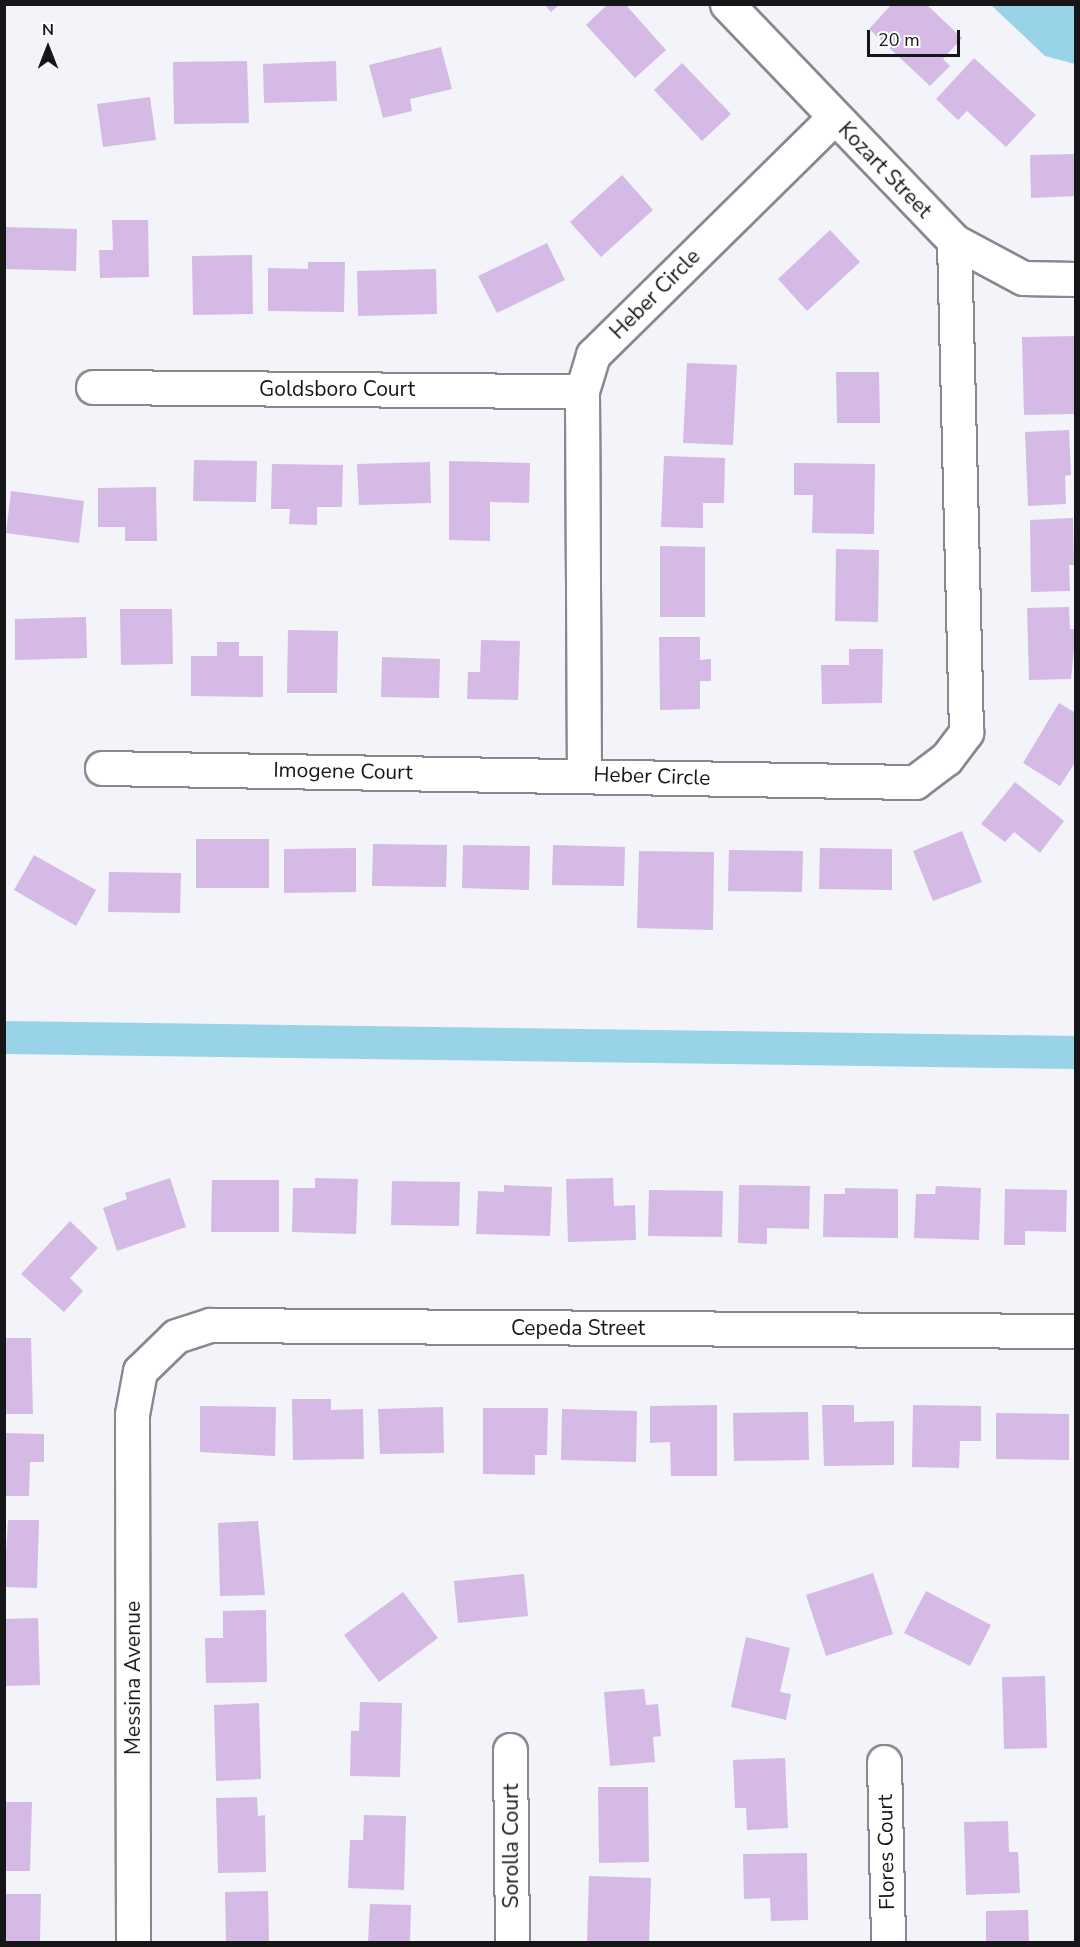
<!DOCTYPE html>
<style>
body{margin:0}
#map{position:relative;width:1080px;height:1947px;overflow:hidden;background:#f2f4f9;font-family:"Nunito Sans",sans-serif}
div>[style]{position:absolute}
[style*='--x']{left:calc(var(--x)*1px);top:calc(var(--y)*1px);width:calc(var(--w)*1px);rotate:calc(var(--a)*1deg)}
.water>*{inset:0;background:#99d3e7}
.canal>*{height:33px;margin:-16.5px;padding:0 16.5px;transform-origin:16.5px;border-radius:16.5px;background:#99d3e7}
.building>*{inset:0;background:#d4bae5}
.roads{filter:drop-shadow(2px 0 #87898e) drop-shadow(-2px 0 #87898e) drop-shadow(0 2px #87898e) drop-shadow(0 -2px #87898e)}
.minor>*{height:33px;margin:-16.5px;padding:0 16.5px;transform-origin:16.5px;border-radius:16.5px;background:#fff}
span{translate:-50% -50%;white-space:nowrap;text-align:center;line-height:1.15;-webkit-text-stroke:4.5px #fff;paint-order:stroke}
.street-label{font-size:21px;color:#151618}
.frame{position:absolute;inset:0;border:6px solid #151618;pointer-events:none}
.north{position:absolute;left:18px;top:18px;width:60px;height:60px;-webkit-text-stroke:4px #fff;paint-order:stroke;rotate:0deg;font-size:16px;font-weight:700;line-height:24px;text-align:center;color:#151618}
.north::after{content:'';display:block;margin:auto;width:21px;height:27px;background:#151618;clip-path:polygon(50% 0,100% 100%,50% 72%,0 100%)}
.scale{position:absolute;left:867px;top:30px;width:93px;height:27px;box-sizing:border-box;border:3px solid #151618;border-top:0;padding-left:8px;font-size:18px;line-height:21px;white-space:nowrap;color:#151618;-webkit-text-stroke:4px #fff;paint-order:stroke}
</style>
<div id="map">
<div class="water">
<i style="clip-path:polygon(991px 5px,1075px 5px,1075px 64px,1045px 56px)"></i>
</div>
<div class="canal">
<i style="--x:4;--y:1037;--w:1072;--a:0.8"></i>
</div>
<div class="building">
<i style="clip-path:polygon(544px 4px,560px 4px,551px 12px)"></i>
<i style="clip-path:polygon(608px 4px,625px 4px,666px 50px,635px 78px,586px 25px)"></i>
<i style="clip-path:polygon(892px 4px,926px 4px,962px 38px,943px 59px,950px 66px,930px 86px,869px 29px)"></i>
<i style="clip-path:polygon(441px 47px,452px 89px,410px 99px,412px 111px,383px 118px,369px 65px)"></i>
<i style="clip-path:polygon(974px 58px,1036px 115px,1006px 147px,967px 111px,958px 120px,936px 99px)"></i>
<i style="clip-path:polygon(247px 61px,249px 123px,174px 124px,173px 62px)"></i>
<i style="clip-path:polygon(336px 61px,337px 101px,264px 103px,263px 64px)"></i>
<i style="clip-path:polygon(682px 63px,731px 114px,702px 141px,654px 90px)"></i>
<i style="clip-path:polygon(150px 97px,156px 140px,103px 147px,97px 104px)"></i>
<i style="clip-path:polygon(1076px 154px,1076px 196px,1031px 198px,1030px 155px)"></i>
<i style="clip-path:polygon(622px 175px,653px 210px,601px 257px,570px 222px)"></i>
<i style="clip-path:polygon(112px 220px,148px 220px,149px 277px,100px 278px,99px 250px,113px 250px)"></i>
<i style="clip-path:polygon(5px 227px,77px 229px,76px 271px,5px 269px)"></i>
<i style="clip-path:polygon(830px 230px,860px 262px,807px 311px,778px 279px)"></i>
<i style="clip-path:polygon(547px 243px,565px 280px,497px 313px,478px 276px)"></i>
<i style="clip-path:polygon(252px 255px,253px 314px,193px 315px,192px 256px)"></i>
<i style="clip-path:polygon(308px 262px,345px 262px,344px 312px,268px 311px,268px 268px,308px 269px)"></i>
<i style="clip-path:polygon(436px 269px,437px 314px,358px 316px,357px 271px)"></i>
<i style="clip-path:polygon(1076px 336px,1076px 414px,1024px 415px,1022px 337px)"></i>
<i style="clip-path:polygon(687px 363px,737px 365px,733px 445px,683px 443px)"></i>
<i style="clip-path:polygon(836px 372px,879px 372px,880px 423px,837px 423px)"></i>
<i style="clip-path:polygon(1069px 430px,1071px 475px,1065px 476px,1066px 504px,1028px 506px,1025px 432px)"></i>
<i style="clip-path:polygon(664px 456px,725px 458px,724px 503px,703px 503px,703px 528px,661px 527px)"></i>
<i style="clip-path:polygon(194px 460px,257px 461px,256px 502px,193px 501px)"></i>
<i style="clip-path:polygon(449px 461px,530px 463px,529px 503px,490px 502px,490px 541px,449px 540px)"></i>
<i style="clip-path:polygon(430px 462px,431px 503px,359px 505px,357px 464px)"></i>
<i style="clip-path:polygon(794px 463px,875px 464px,874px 534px,812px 533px,813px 495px,794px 495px)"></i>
<i style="clip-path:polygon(272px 464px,343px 465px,342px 507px,317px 507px,317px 525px,289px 524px,290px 509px,271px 509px)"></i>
<i style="clip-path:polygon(156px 487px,157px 541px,125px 541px,125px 527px,98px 527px,98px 488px)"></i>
<i style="clip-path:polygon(11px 491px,84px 501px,79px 543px,6px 533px)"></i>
<i style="clip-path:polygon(1073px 518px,1074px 565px,1069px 565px,1070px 591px,1031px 592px,1030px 520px)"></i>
<i style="clip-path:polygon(660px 546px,705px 547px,705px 617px,660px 617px)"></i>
<i style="clip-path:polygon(836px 549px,879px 550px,878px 622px,835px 621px)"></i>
<i style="clip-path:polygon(1069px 607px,1070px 629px,1076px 629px,1071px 679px,1029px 680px,1027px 608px)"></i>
<i style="clip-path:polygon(120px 609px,172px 609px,173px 664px,121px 665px)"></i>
<i style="clip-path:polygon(86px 617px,87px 658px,15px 660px,15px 619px)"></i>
<i style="clip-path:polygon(288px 630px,338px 631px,337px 693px,287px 693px)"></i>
<i style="clip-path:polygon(659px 637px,700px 637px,700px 660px,711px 659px,711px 681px,700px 681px,700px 709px,660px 710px)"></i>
<i style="clip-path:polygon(481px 640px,520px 641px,518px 700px,467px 699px,468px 672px,480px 672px)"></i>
<i style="clip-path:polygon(217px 642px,239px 642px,239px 656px,263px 656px,263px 697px,191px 696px,191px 656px,217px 656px)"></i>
<i style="clip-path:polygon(849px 649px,883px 649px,882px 703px,822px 704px,821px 665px,849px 665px)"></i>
<i style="clip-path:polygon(382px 657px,440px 659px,439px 698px,381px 697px)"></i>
<i style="clip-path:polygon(1059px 703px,1076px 713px,1076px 761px,1060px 786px,1023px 763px)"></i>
<i style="clip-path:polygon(1015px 782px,1064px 821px,1040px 853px,1014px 832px,1005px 842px,981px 824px)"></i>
<i style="clip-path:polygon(962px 831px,982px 882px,933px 901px,913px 851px)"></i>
<i style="clip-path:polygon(196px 839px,269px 839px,269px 888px,196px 888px)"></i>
<i style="clip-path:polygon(373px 844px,447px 845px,446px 887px,372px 886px)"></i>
<i style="clip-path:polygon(463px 845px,530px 846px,529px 890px,462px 888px)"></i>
<i style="clip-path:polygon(553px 845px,625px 847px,624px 886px,552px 885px)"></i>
<i style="clip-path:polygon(356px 848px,356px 892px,284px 893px,284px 849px)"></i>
<i style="clip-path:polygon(820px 848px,892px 849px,892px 890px,819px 889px)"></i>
<i style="clip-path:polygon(729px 850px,803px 851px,802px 892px,728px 891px)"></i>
<i style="clip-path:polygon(639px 851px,714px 852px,713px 930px,637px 928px)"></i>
<i style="clip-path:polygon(34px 855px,96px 890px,76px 926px,14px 890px)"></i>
<i style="clip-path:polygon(109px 872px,181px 873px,180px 913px,108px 912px)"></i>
<i style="clip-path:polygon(170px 1178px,186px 1227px,117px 1251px,103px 1208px,127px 1199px,125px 1193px)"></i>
<i style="clip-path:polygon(315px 1178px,358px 1179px,356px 1234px,292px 1232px,293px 1188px,315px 1188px)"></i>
<i style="clip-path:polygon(613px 1178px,614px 1206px,635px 1205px,636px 1240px,568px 1242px,566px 1179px)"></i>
<i style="clip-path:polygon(212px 1180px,279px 1180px,279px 1232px,211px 1232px)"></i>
<i style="clip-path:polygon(392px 1181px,460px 1182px,459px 1226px,391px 1225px)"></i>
<i style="clip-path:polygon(504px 1185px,552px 1187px,550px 1236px,476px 1234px,478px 1191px,504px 1192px)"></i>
<i style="clip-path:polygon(739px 1185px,810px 1186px,809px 1229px,767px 1228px,767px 1244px,738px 1243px)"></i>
<i style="clip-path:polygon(936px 1186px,981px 1188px,979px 1240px,914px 1238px,916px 1194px,935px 1194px)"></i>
<i style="clip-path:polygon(845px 1188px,898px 1189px,898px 1238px,823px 1237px,824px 1194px,845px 1194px)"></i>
<i style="clip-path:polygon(1005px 1189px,1067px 1190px,1066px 1232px,1025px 1231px,1025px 1245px,1004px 1245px)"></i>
<i style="clip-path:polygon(649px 1190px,723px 1191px,722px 1237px,648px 1236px)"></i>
<i style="clip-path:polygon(70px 1221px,98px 1248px,70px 1278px,83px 1291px,64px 1312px,21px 1274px)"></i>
<i style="clip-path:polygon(4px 1338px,31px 1338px,33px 1414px,4px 1414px)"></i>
<i style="clip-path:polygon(292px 1399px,331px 1399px,331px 1410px,363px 1409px,364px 1459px,293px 1460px)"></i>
<i style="clip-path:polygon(717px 1405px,717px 1476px,671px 1476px,670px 1442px,650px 1443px,650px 1406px)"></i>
<i style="clip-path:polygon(822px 1405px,854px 1405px,854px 1422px,894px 1421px,894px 1465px,824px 1466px)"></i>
<i style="clip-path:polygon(913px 1405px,981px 1406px,981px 1441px,960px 1441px,959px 1468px,912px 1467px)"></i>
<i style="clip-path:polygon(200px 1406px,276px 1407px,275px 1456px,200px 1452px)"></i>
<i style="clip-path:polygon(443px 1407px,444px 1453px,380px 1454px,378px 1409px)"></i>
<i style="clip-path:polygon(483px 1408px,548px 1408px,547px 1455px,535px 1455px,535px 1475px,483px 1474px)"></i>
<i style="clip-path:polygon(562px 1409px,637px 1411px,636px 1462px,561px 1460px)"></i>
<i style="clip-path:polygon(808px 1412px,809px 1460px,734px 1461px,733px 1413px)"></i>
<i style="clip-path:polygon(996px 1413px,1069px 1414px,1069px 1460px,996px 1459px)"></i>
<i style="clip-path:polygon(4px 1433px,44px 1434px,44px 1462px,30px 1462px,29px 1496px,4px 1496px)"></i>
<i style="clip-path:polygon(8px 1520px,39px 1520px,37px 1588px,4px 1587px)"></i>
<i style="clip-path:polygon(258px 1521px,265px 1595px,220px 1596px,218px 1523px)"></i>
<i style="clip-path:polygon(873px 1573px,893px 1634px,826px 1656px,806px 1595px)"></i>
<i style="clip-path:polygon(524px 1574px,528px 1616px,458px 1623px,454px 1581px)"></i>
<i style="clip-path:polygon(926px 1591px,991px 1625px,970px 1666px,904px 1633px)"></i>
<i style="clip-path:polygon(403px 1592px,438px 1638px,379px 1682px,344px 1635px)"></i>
<i style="clip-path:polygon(266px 1610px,267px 1682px,206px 1683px,205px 1638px,223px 1638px,223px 1611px)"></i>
<i style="clip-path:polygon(38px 1618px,40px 1685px,4px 1686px,4px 1619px)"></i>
<i style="clip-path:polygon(746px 1637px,790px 1648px,780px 1692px,791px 1694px,786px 1720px,731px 1707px)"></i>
<i style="clip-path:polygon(1045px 1676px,1047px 1748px,1004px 1749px,1002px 1677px)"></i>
<i style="clip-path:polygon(644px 1689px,646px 1705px,658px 1704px,661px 1736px,653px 1737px,655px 1762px,610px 1766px,604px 1692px)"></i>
<i style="clip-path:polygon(360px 1702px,402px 1703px,400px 1777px,350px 1776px,351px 1731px,359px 1731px)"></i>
<i style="clip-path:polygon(259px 1703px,261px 1779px,216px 1781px,214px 1705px)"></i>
<i style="clip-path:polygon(785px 1758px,788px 1828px,747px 1830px,746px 1808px,735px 1808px,733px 1760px)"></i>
<i style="clip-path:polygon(598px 1787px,648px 1787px,649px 1862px,599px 1863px)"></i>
<i style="clip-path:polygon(257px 1797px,258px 1816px,265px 1815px,266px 1872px,218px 1873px,216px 1798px)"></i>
<i style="clip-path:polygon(4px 1802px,32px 1802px,30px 1871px,4px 1871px)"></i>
<i style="clip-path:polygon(364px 1815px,406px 1816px,404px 1890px,348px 1888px,350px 1840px,363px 1840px)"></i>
<i style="clip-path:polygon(1008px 1821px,1009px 1852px,1018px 1852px,1020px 1893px,966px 1895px,964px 1822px)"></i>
<i style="clip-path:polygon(807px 1853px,808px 1920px,771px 1921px,770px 1898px,744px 1899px,743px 1854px)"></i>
<i style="clip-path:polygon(589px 1876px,651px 1878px,649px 1942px,587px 1941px)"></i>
<i style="clip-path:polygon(268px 1891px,269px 1942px,226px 1942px,225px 1892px)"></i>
<i style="clip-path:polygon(4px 1894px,41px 1894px,40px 1942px,4px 1942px)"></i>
<i style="clip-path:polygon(370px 1904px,411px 1905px,410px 1942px,368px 1942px)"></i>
<i style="clip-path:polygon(1028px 1910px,1029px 1942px,986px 1942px,986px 1911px)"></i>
</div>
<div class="roads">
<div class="minor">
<i style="--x:727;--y:4;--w:328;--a:46.2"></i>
<i style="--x:954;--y:241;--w:78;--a:28.2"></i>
<i style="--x:1023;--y:278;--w:53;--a:1.1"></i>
<i style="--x:93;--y:387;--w:489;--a:0.5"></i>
<i style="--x:102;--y:768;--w:813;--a:0.99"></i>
<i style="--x:915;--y:782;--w:39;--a:-37"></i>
<i style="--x:946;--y:759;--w:34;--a:-53"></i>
<i style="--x:966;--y:732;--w:491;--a:-91.4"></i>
<i style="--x:584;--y:775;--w:384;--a:-90.3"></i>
<i style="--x:582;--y:391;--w:38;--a:-73"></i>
<i style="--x:593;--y:355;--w:339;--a:-44.6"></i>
<i style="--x:510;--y:1750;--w:192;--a:89.4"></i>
<i style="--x:884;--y:1762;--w:180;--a:88.7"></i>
<i style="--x:133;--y:1942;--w:528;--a:-90.11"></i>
<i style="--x:132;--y:1414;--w:44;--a:-79.5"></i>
<i style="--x:140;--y:1371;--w:50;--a:-44.2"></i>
<i style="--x:176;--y:1336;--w:36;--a:-18"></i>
<i style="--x:210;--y:1325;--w:866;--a:0.4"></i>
</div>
</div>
<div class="street-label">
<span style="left:885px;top:170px;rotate:46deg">Kozart Street</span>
<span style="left:655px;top:294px;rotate:-45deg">Heber Circle</span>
<span style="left:337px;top:389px">Goldsboro Court</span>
<span style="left:343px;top:771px;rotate:1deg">Imogene Court</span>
<span style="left:652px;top:776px;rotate:2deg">Heber Circle</span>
<span style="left:578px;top:1328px">Cepeda Street</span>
<span style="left:133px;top:1678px;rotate:-90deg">Messina Avenue</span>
<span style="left:511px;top:1846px;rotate:-90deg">Sorolla Court</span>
<span style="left:886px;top:1852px;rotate:-91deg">Flores Court</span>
</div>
<div class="frame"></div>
<div class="north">N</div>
<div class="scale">20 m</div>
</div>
